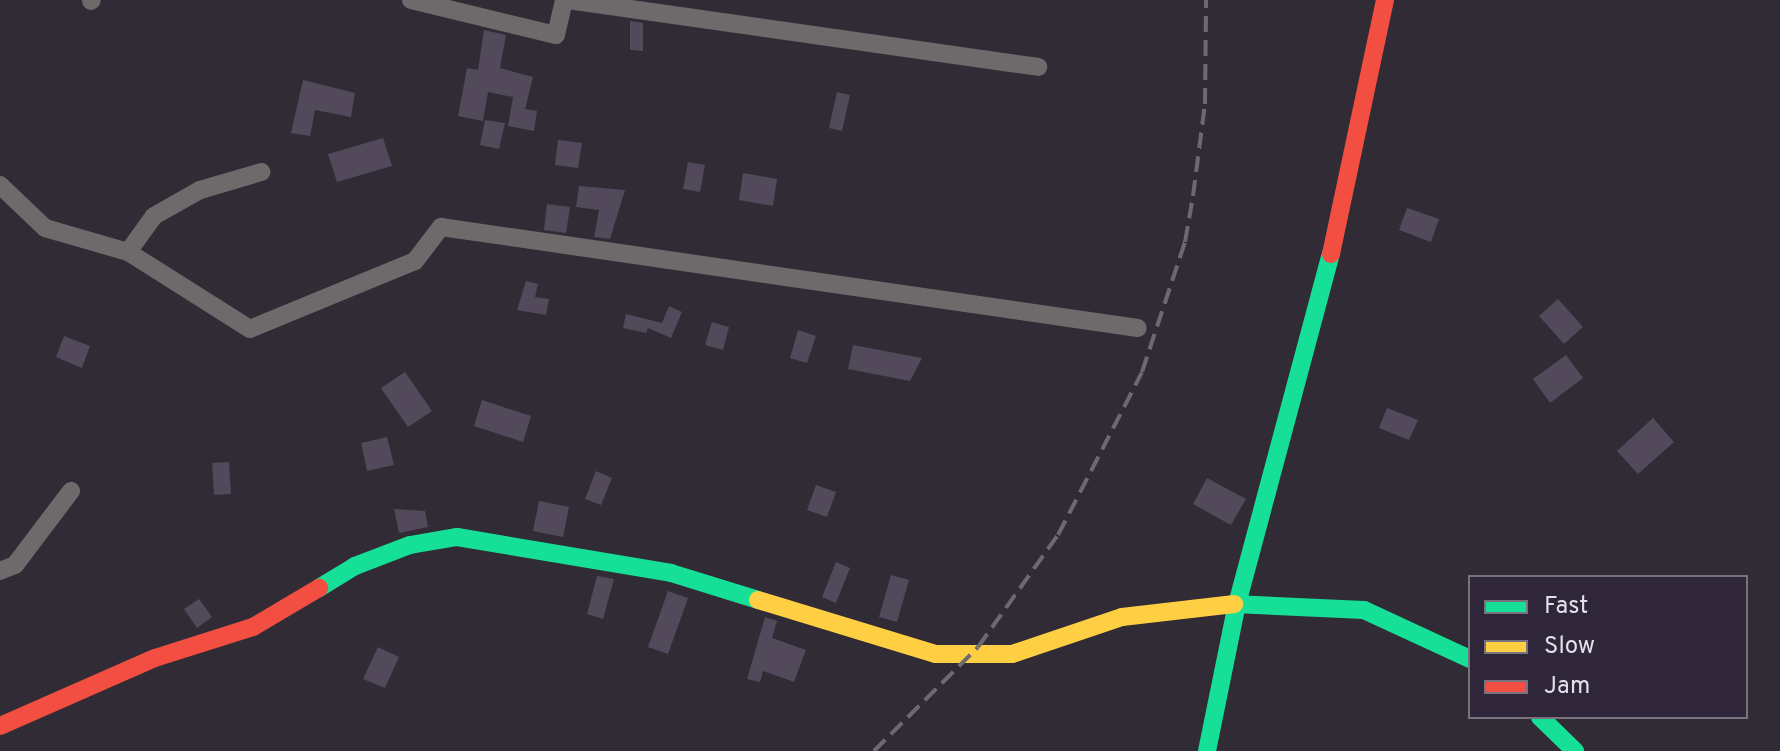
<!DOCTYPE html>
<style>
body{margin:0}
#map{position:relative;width:1780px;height:751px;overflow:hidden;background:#302b35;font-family:Overpass,sans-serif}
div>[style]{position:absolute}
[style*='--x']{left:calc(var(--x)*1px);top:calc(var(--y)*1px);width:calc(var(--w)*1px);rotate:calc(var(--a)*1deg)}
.building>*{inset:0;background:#524a5a}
.street>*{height:18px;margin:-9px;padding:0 9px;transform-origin:9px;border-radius:9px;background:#6e6a6c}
.fast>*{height:18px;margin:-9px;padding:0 9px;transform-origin:9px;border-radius:9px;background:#16e098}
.slow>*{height:18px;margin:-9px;padding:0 9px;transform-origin:9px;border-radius:9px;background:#ffcf43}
.jam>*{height:18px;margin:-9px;padding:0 9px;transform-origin:9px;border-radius:9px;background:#f24e42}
.rail>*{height:4px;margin-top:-2px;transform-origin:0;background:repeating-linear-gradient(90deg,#6d6a6f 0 16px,transparent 0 24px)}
span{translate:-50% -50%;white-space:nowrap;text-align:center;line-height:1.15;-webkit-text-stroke:8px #2f2739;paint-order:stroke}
.legend{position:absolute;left:1468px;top:575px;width:280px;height:144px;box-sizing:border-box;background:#2f2739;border:2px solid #777180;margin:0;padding:10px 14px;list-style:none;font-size:24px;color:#e4dfeb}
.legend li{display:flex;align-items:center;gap:16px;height:40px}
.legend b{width:40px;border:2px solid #777180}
</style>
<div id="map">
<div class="building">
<i style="clip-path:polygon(630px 21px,643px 23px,643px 51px,630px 50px)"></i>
<i style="clip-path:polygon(484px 30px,506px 35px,500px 68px,533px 77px,525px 109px,537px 111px,534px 131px,508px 126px,513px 97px,488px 92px,483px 121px,458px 116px,467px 68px,478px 70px)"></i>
<i style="clip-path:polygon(303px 80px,355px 93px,351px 117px,315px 110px,310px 136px,291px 133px)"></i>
<i style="clip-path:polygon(837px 92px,850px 95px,842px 131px,829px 128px)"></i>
<i style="clip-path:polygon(485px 120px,505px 123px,499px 149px,480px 145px)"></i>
<i style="clip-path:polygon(383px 138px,392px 166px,337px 182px,328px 154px)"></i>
<i style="clip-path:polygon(558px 140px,582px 143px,578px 168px,555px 165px)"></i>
<i style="clip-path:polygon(688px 162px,705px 165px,700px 192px,683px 189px)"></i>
<i style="clip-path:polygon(743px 173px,777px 179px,773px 206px,739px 200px)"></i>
<i style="clip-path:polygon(579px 186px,625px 190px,610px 239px,594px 237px,599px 210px,576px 207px)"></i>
<i style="clip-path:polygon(547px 204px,570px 207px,566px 233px,544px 230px)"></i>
<i style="clip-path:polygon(1407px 208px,1439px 219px,1431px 242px,1399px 230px)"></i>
<i style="clip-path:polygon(526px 281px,538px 284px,535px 297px,549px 299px,546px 315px,517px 310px)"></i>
<i style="clip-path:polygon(1558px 299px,1583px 327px,1564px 344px,1539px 316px)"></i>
<i style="clip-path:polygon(669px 306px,682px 312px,671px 338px,648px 328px,646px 333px,623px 328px,626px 314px,662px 323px)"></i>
<i style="clip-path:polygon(712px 322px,729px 327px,723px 350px,705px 345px)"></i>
<i style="clip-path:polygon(798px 330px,816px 336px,807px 363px,790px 358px)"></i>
<i style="clip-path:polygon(64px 336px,90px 346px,82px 368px,56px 357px)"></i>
<i style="clip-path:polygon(853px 345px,922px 358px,910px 381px,848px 369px)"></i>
<i style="clip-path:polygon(1566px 355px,1583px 378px,1550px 403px,1533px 379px)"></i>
<i style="clip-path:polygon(405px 372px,432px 411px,408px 427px,381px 388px)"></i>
<i style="clip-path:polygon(482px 400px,531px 416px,523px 442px,474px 426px)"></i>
<i style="clip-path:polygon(1387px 408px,1418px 420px,1409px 440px,1379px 428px)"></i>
<i style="clip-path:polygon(1653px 418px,1674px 442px,1638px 474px,1617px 451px)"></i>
<i style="clip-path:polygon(387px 437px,394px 465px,367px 471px,361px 443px)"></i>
<i style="clip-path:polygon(229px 462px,231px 494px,214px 495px,212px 463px)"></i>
<i style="clip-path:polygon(596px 471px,612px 478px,601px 505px,585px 499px)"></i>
<i style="clip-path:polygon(1207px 478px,1246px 499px,1231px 525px,1193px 504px)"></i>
<i style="clip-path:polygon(816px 485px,836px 492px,827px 517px,807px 510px)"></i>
<i style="clip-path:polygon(539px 501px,569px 507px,563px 537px,533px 531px)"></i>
<i style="clip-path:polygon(394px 509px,425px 511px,428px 527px,399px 533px)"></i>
<i style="clip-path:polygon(836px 562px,850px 568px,836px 603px,822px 597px)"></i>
<i style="clip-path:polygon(891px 575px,909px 580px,897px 622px,879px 617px)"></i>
<i style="clip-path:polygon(597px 576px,614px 579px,603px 619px,587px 614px)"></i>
<i style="clip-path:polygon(668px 591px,688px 598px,668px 654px,648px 647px)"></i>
<i style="clip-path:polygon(199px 599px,212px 617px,197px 628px,184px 609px)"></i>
<i style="clip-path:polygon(765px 617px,777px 621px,772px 638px,806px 650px,794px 682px,763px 671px,760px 682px,747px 679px)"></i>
<i style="clip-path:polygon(378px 647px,399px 657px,385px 688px,363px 679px)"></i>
</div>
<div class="street">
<i style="--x:411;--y:0;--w:149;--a:13.6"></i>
<i style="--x:556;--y:35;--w:36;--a:-77"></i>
<i style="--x:568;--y:0;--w:475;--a:8.1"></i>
<i style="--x:91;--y:1;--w:1;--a:-45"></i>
<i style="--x:0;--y:185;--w:62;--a:43.7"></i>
<i style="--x:45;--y:228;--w:86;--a:16.1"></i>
<i style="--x:128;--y:252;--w:144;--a:32.3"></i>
<i style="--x:250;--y:329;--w:178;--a:-22.4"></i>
<i style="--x:415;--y:261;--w:43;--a:-52.6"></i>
<i style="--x:441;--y:227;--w:704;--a:8.25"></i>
<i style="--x:128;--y:252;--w:44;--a:-54.2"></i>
<i style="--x:154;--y:216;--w:53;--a:-29.5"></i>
<i style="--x:200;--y:190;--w:64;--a:-16.4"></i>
<i style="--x:0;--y:571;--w:16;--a:-22"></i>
<i style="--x:15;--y:565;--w:93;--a:-52.9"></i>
</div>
<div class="fast">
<i style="--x:319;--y:588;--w:42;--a:-31.4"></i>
<i style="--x:355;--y:566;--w:59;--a:-20.9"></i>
<i style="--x:410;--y:545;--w:48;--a:-9.7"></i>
<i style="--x:457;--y:537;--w:217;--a:9.5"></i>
<i style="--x:671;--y:573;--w:91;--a:17.2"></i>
<i style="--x:1234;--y:604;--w:130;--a:2.6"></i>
<i style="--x:1364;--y:610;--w:117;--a:24.8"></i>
<i style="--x:1540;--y:717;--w:49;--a:44.2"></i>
<i style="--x:1207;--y:751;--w:150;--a:-78.5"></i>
<i style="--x:1237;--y:604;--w:362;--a:-75"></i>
</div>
<div class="slow">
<i style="--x:758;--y:600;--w:186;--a:16.9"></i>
<i style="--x:936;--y:654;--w:76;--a:0"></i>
<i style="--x:1012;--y:654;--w:116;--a:-18.6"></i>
<i style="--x:1122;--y:617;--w:113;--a:-6.6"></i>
</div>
<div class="jam">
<i style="--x:1331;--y:254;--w:260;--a:-78"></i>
<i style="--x:0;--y:726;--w:169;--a:-23.7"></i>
<i style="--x:155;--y:658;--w:103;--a:-17.6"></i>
<i style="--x:253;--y:627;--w:77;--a:-30.6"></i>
</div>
<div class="rail">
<i style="--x:874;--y:751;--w:147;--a:-45"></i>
<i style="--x:978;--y:647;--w:138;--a:-54.5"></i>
<i style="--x:1058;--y:535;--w:183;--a:-62.7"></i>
<i style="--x:1142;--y:372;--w:137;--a:-71.7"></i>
<i style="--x:1185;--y:242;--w:47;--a:-80.1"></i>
<i style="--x:1193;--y:196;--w:93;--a:-82.6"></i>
<i style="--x:1205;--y:104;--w:104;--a:-89.4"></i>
</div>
<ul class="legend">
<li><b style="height:10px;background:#16e098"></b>Fast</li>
<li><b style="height:10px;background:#ffcf43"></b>Slow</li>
<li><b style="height:10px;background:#f24e42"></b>Jam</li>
</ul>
</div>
